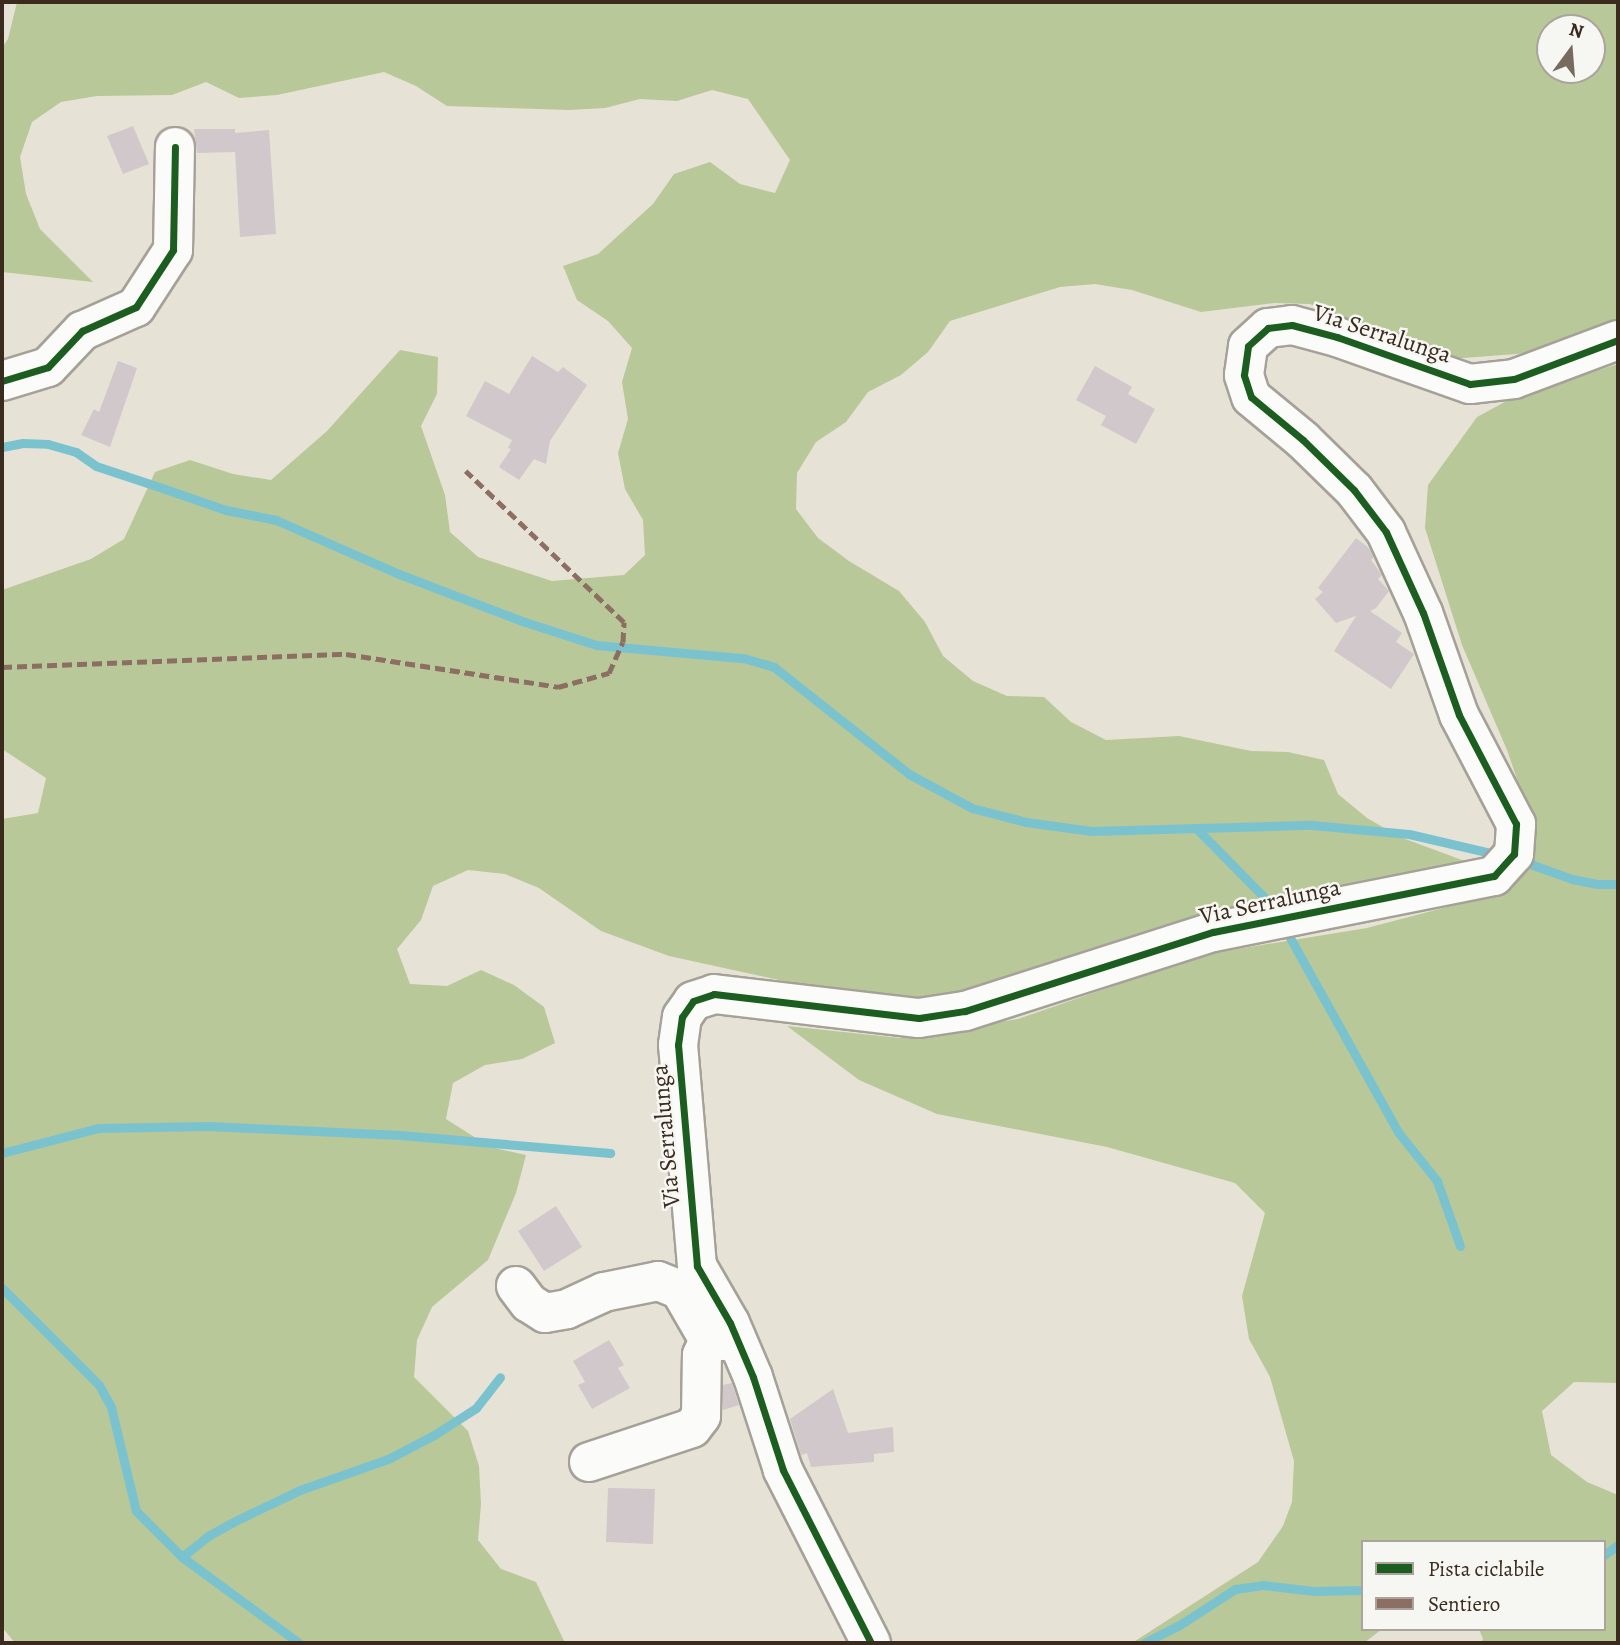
<!DOCTYPE html>
<style>
body{margin:0}
#map{position:relative;width:1620px;height:1645px;overflow:hidden;background:#e7e2d6;font-family:Alegreya,serif}
div>[style]{position:absolute}
[style*='--x']{left:calc(var(--x)*1px);top:calc(var(--y)*1px);width:calc(var(--w)*1px);rotate:calc(var(--a)*1deg)}
.forest>*{inset:0;background:#b8c899}
.stream>*{height:9px;margin:-4.5px;padding:0 4.5px;transform-origin:4.5px;border-radius:4.5px;background:#7bc2cf}
.building>*{inset:0;background:#d0c8ca}
.roads{filter:drop-shadow(2px 0 #a6a198) drop-shadow(-2px 0 #a6a198) drop-shadow(0 2px #a6a198) drop-shadow(0 -2px #a6a198)}
.minor>*{height:38px;margin:-19px;padding:0 19px;transform-origin:19px;border-radius:19px;background:#fbfbf9}
.quiet>*{height:5px;margin-top:-2.5px;transform-origin:0;background:repeating-linear-gradient(90deg,#8d6e63 0 10px,transparent 0 15px)}
.cycleway>*{height:7px;margin:-3.5px;padding:0 3.5px;transform-origin:3.5px;border-radius:3.5px;background:#1b5e20}
span{translate:-50% -50%;white-space:nowrap;text-align:center;line-height:1.15;-webkit-text-stroke:5px #f6f6f2;paint-order:stroke}
.street-label{font-size:24px;color:#3b2a1e}
.frame{position:absolute;inset:0;border:4px solid #3b2a1e;pointer-events:none}
.legend{position:absolute;left:1361px;top:1540px;width:245px;height:91px;box-sizing:border-box;background:#f6f6f2;border:2px solid #aba49d;margin:0;padding:9px 12px;list-style:none;font-size:21px;color:#3b2a1e}
.legend li{display:flex;align-items:center;gap:14px;height:35px}
.legend b{width:35px;border:2px solid #aba49d}
.north{position:absolute;left:1536px;top:14px;width:70px;height:70px;box-sizing:border-box;background:#f6f6f2;border:2px solid #aba49d;border-radius:50%;rotate:16deg;font-size:19px;font-weight:700;line-height:28px;text-align:center;color:#3b2a1e}
.north::after{content:'';display:block;margin:auto;width:24px;height:32px;background:#776a5e;clip-path:polygon(50% 0,100% 100%,50% 72%,0 100%)}
</style>
<div id="map">
<div class="forest">
<i style="clip-path:polygon(evenodd,17px 2px,1618px 2px,1618px 319px,1529px 353px,1450px 359px,1379px 336px,1310px 304px,1275px 303px,1201px 312px,1132px 290px,1095px 284px,1060px 287px,950px 321px,928px 352px,901px 375px,868px 392px,846px 422px,816px 442px,797px 473px,796px 509px,818px 538px,849px 561px,899px 591px,925px 622px,943px 656px,973px 681px,1007px 696px,1044px 697px,1071px 722px,1106px 740px,1179px 736px,1251px 751px,1288px 752px,1324px 760px,1338px 794px,1367px 818px,1400px 837px,1470px 863px,1229px 909px,936px 1002px,834px 992px,669px 956px,601px 931px,539px 888px,505px 874px,468px 870px,433px 886px,421px 920px,397px 949px,410px 984px,447px 986px,481px 970px,514px 985px,544px 1007px,555px 1043px,522px 1059px,485px 1065px,453px 1083px,446px 1119px,490px 1147px,526px 1155px,516px 1193px,488px 1260px,432px 1307px,417px 1340px,414px 1377px,468px 1431px,479px 1466px,481px 1504px,478px 1540px,501px 1569px,536px 1582px,565px 1643px,15px 1643px,2px 1627px,2px 819px,38px 813px,46px 778px,2px 749px,2px 590px,91px 559px,124px 539px,155px 472px,190px 460px,233px 474px,271px 480px,327px 431px,400px 350px,438px 357px,437px 394px,421px 426px,445px 495px,450px 532px,478px 557px,552px 581px,624px 575px,645px 555px,643px 520px,625px 489px,618px 453px,628px 419px,622px 382px,632px 348px,608px 321px,577px 300px,563px 266px,598px 254px,653px 204px,674px 174px,710px 162px,740px 184px,775px 193px,790px 160px,748px 99px,712px 90px,677px 101px,640px 99px,605px 108px,569px 110px,447px 106px,416px 86px,384px 72px,277px 95px,239px 98px,206px 82px,172px 95px,97px 96px,61px 102px,32px 122px,20px 157px,26px 194px,40px 229px,93px 282px,2px 272px,2px 48px,8px 39px,17px 2px,1550px 28px,1592px 28px,1592px 70px,1550px 70px,1550px 28px)"></i>
<i style="clip-path:polygon(1618px 364px,1618px 1383px,1574px 1382px,1542px 1411px,1551px 1455px,1587px 1482px,1618px 1495px,1618px 1643px,1481px 1643px,1483px 1639px,1479px 1629px,1604px 1629px,1604px 1542px,1363px 1542px,1363px 1629px,1382px 1629px,1364px 1643px,1132px 1643px,1258px 1562px,1283px 1526px,1292px 1502px,1294px 1461px,1270px 1377px,1249px 1339px,1242px 1296px,1265px 1213px,1235px 1183px,1107px 1147px,937px 1114px,859px 1080px,787px 1026px,900px 1038px,1018px 1019px,1206px 954px,1367px 928px,1504px 892px,1529px 861px,1530px 817px,1507px 750px,1462px 645px,1425px 528px,1428px 485px,1477px 417px,1514px 397px)"></i>
</div>
<div class="stream">
<i style="--x:2;--y:447;--w:21;--a:-11"></i>
<i style="--x:23;--y:443;--w:25;--a:2"></i>
<i style="--x:48;--y:444;--w:29;--a:16"></i>
<i style="--x:76;--y:452;--w:24;--a:35"></i>
<i style="--x:96;--y:466;--w:73;--a:18.4"></i>
<i style="--x:165;--y:489;--w:65;--a:19"></i>
<i style="--x:226;--y:510;--w:51;--a:11.3"></i>
<i style="--x:276;--y:520;--w:134;--a:23.7"></i>
<i style="--x:399;--y:574;--w:135;--a:20.9"></i>
<i style="--x:525;--y:622;--w:75;--a:17.9"></i>
<i style="--x:596;--y:645;--w:148;--a:5.1"></i>
<i style="--x:743;--y:658;--w:32;--a:16"></i>
<i style="--x:774;--y:667;--w:172;--a:38.4"></i>
<i style="--x:909;--y:774;--w:72;--a:28.4"></i>
<i style="--x:972;--y:808;--w:56;--a:14.5"></i>
<i style="--x:1026;--y:822;--w:66;--a:7.9"></i>
<i style="--x:1091;--y:831;--w:221;--a:-1.6"></i>
<i style="--x:1312;--y:825;--w:97;--a:5.3"></i>
<i style="--x:1409;--y:834;--w:92;--a:13.1"></i>
<i style="--x:1196;--y:828;--w:112;--a:45.4"></i>
<i style="--x:1519;--y:860;--w:56;--a:19.7"></i>
<i style="--x:1572;--y:879;--w:26;--a:11"></i>
<i style="--x:1598;--y:884;--w:20;--a:0"></i>
<i style="--x:1284;--y:927;--w:235;--a:60.9"></i>
<i style="--x:1398;--y:1132;--w:63;--a:51.5"></i>
<i style="--x:1437;--y:1181;--w:69;--a:70.5"></i>
<i style="--x:2;--y:1153;--w:99;--a:-14.6"></i>
<i style="--x:98;--y:1128;--w:111;--a:-1"></i>
<i style="--x:209;--y:1126;--w:191;--a:2.7"></i>
<i style="--x:400;--y:1135;--w:211;--a:4.9"></i>
<i style="--x:2;--y:1288;--w:137;--a:45"></i>
<i style="--x:99;--y:1385;--w:25;--a:61"></i>
<i style="--x:111;--y:1407;--w:107;--a:76.5"></i>
<i style="--x:136;--y:1511;--w:65;--a:45"></i>
<i style="--x:182;--y:1557;--w:145;--a:36.3"></i>
<i style="--x:1604;--y:1555;--w:17;--a:-36"></i>
<i style="--x:182;--y:1557;--w:33;--a:-39"></i>
<i style="--x:208;--y:1536;--w:33;--a:-29"></i>
<i style="--x:237;--y:1520;--w:70;--a:-25.5"></i>
<i style="--x:300;--y:1490;--w:93;--a:-19.4"></i>
<i style="--x:388;--y:1459;--w:52;--a:-27.6"></i>
<i style="--x:434;--y:1435;--w:50;--a:-32.7"></i>
<i style="--x:476;--y:1408;--w:39;--a:-52"></i>
<i style="--x:1144;--y:1643;--w:38;--a:-27"></i>
<i style="--x:1178;--y:1626;--w:68;--a:-33"></i>
<i style="--x:1235;--y:1589;--w:28;--a:-8"></i>
<i style="--x:1263;--y:1585;--w:51;--a:6.7"></i>
<i style="--x:1314;--y:1591;--w:49;--a:-1.2"></i>
</div>
<div class="building">
<i style="clip-path:polygon(133px 126px,149px 164px,123px 174px,107px 136px)"></i>
<i style="clip-path:polygon(194px 129px,235px 129px,235px 133px,269px 130px,276px 234px,240px 237px,235px 150px,235px 152px,197px 153px)"></i>
<i style="clip-path:polygon(532px 356px,558px 372px,563px 367px,587px 385px,550px 441px,546px 464px,534px 459px,519px 480px,499px 467px,511px 449px,508px 448px,512px 440px,466px 416px,485px 381px,509px 394px)"></i>
<i style="clip-path:polygon(118px 361px,137px 368px,110px 447px,81px 435px,94px 409px,99px 412px)"></i>
<i style="clip-path:polygon(1095px 366px,1132px 387px,1128px 394px,1155px 409px,1136px 444px,1101px 425px,1106px 416px,1076px 400px)"></i>
<i style="clip-path:polygon(1356px 538px,1369px 548px,1374px 557px,1371px 560px,1382px 575px,1378px 579px,1389px 591px,1376px 608px,1370px 611px,1402px 633px,1396px 642px,1414px 654px,1391px 689px,1334px 651px,1356px 616px,1336px 623px,1315px 599px,1323px 592px,1318px 588px)"></i>
<i style="clip-path:polygon(556px 1206px,582px 1247px,544px 1271px,518px 1231px)"></i>
<i style="clip-path:polygon(609px 1340px,624px 1365px,618px 1368px,630px 1388px,592px 1409px,578px 1385px,585px 1382px,573px 1361px)"></i>
<i style="clip-path:polygon(732px 1383px,739px 1405px,723px 1410px,723px 1385px)"></i>
<i style="clip-path:polygon(833px 1389px,848px 1433px,893px 1427px,894px 1452px,874px 1454px,874px 1462px,811px 1467px,807px 1453px,801px 1455px,790px 1419px)"></i>
<i style="clip-path:polygon(608px 1488px,655px 1489px,653px 1544px,606px 1542px)"></i>
</div>
<div class="roads">
<div class="minor">
<i style="--x:2;--y:381;--w:48;--a:-16.9"></i>
<i style="--x:48;--y:367;--w:50;--a:-46.6"></i>
<i style="--x:82;--y:331;--w:59;--a:-24"></i>
<i style="--x:136;--y:307;--w:68;--a:-57"></i>
<i style="--x:173;--y:250;--w:103;--a:-88.9"></i>
<i style="--x:516;--y:1286;--w:21;--a:53"></i>
<i style="--x:529;--y:1303;--w:19;--a:32"></i>
<i style="--x:545;--y:1313;--w:22;--a:-10"></i>
<i style="--x:567;--y:1309;--w:41;--a:-24.7"></i>
<i style="--x:604;--y:1292;--w:55;--a:-11.5"></i>
<i style="--x:658;--y:1281;--w:24;--a:22"></i>
<i style="--x:680;--y:1290;--w:52;--a:60"></i>
<i style="--x:589;--y:1462;--w:108;--a:-18.3"></i>
<i style="--x:692;--y:1428;--w:15;--a:-53"></i>
<i style="--x:701;--y:1416;--w:61;--a:-89.1"></i>
<i style="--x:702;--y:1355;--w:17;--a:-65"></i>
<i style="--x:709;--y:1340;--w:27;--a:4"></i>
<i style="--x:871;--y:1643;--w:194;--a:-117"></i>
<i style="--x:783;--y:1470;--w:98;--a:-107.9"></i>
<i style="--x:753;--y:1377;--w:59;--a:-113.1"></i>
<i style="--x:730;--y:1323;--w:66;--a:-120.1"></i>
<i style="--x:697;--y:1266;--w:222;--a:-94.9"></i>
<i style="--x:678;--y:1045;--w:28;--a:-82"></i>
<i style="--x:682;--y:1017;--w:19;--a:-55"></i>
<i style="--x:693;--y:1001;--w:22;--a:-18"></i>
<i style="--x:714;--y:994;--w:206;--a:6.7"></i>
<i style="--x:919;--y:1018;--w:47;--a:-8.7"></i>
<i style="--x:965;--y:1011;--w:260;--a:-17.7"></i>
<i style="--x:1213;--y:932;--w:287;--a:-11.3"></i>
<i style="--x:1494;--y:876;--w:30;--a:-48"></i>
<i style="--x:1514;--y:854;--w:30;--a:-86"></i>
<i style="--x:1516;--y:824;--w:123;--a:-117.6"></i>
<i style="--x:1459;--y:715;--w:108;--a:-109.4"></i>
<i style="--x:1423;--y:613;--w:89;--a:-114.6"></i>
<i style="--x:1386;--y:532;--w:53;--a:-127.3"></i>
<i style="--x:1354;--y:490;--w:71;--a:-135.6"></i>
<i style="--x:1303;--y:440;--w:67;--a:-140.4"></i>
<i style="--x:1251;--y:397;--w:23;--a:-108"></i>
<i style="--x:1244;--y:375;--w:29;--a:-82"></i>
<i style="--x:1248;--y:346;--w:27;--a:-42"></i>
<i style="--x:1268;--y:328;--w:24;--a:-7"></i>
<i style="--x:1292;--y:325;--w:47;--a:14.9"></i>
<i style="--x:1337;--y:337;--w:141;--a:19.5"></i>
<i style="--x:1470;--y:384;--w:44;--a:-6.5"></i>
<i style="--x:1514;--y:379;--w:111;--a:-20.6"></i>
</div>
</div>
<div class="quiet">
<i style="--x:2;--y:667;--w:344;--a:-2.2"></i>
<i style="--x:346;--y:654;--w:215;--a:8.8"></i>
<i style="--x:558;--y:687;--w:53;--a:-15.4"></i>
<i style="--x:609;--y:673;--w:34;--a:-66"></i>
<i style="--x:623;--y:642;--w:20;--a:-87"></i>
<i style="--x:624;--y:622;--w:219;--a:-136.3"></i>
</div>
<div class="cycleway">
<i style="--x:2;--y:381;--w:48;--a:-16.9"></i>
<i style="--x:48;--y:367;--w:50;--a:-46.6"></i>
<i style="--x:82;--y:331;--w:59;--a:-24"></i>
<i style="--x:136;--y:307;--w:68;--a:-57"></i>
<i style="--x:173;--y:250;--w:103;--a:-88.9"></i>
<i style="--x:871;--y:1643;--w:194;--a:-117"></i>
<i style="--x:783;--y:1470;--w:98;--a:-107.9"></i>
<i style="--x:753;--y:1377;--w:59;--a:-113.1"></i>
<i style="--x:730;--y:1323;--w:66;--a:-120.1"></i>
<i style="--x:697;--y:1266;--w:222;--a:-94.9"></i>
<i style="--x:678;--y:1045;--w:28;--a:-82"></i>
<i style="--x:682;--y:1017;--w:19;--a:-55"></i>
<i style="--x:693;--y:1001;--w:22;--a:-18"></i>
<i style="--x:714;--y:994;--w:206;--a:6.7"></i>
<i style="--x:919;--y:1018;--w:47;--a:-8.7"></i>
<i style="--x:965;--y:1011;--w:260;--a:-17.7"></i>
<i style="--x:1213;--y:932;--w:287;--a:-11.3"></i>
<i style="--x:1494;--y:876;--w:30;--a:-48"></i>
<i style="--x:1514;--y:854;--w:30;--a:-86"></i>
<i style="--x:1516;--y:824;--w:123;--a:-117.6"></i>
<i style="--x:1459;--y:715;--w:108;--a:-109.4"></i>
<i style="--x:1423;--y:613;--w:89;--a:-114.6"></i>
<i style="--x:1386;--y:532;--w:53;--a:-127.3"></i>
<i style="--x:1354;--y:490;--w:71;--a:-135.6"></i>
<i style="--x:1303;--y:440;--w:67;--a:-140.4"></i>
<i style="--x:1251;--y:397;--w:23;--a:-108"></i>
<i style="--x:1244;--y:375;--w:29;--a:-82"></i>
<i style="--x:1248;--y:346;--w:27;--a:-42"></i>
<i style="--x:1268;--y:328;--w:24;--a:-7"></i>
<i style="--x:1292;--y:325;--w:47;--a:14.9"></i>
<i style="--x:1337;--y:337;--w:141;--a:19.5"></i>
<i style="--x:1470;--y:384;--w:44;--a:-6.5"></i>
<i style="--x:1514;--y:379;--w:111;--a:-20.6"></i>
</div>
<div class="street-label">
<span style="left:1382px;top:334px;rotate:18deg">Via Serralunga</span>
<span style="left:1270px;top:902px;rotate:-12deg">Via Serralunga</span>
<span style="left:666px;top:1136px;rotate:-95deg">Via Serralunga</span>
</div>
<div class="frame"></div>
<ul class="legend">
<li><b style="height:9px;background:#1b5e20"></b>Pista ciclabile</li>
<li><b style="height:9px;background:#8d6e63"></b>Sentiero</li>
</ul>
<div class="north">N</div>
</div>
